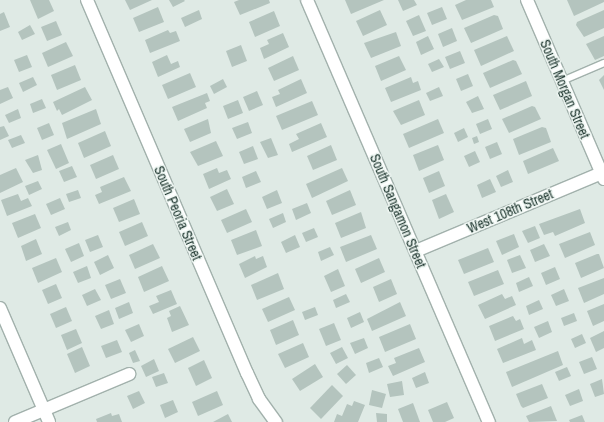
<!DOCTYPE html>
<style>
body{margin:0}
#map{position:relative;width:604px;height:422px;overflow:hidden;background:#dfeae5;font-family:"Archivo Narrow",sans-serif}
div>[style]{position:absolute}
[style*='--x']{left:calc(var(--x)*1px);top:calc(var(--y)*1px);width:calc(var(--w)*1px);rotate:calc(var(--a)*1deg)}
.building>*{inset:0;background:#b4c4be}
.roads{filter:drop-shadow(1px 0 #a2b1ac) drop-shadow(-1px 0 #a2b1ac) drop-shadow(0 1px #a2b1ac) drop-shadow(0 -1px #a2b1ac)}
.lane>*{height:6px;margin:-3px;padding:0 3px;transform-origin:3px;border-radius:3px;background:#fff}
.street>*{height:12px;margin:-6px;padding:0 6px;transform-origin:6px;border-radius:6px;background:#fff}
span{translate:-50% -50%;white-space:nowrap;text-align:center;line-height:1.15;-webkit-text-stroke:3px #eff7f3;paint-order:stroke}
.street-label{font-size:14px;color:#213932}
</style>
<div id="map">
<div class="building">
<i style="clip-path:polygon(30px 0,49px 0,54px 11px,38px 19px)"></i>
<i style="clip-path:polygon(125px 0,152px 0,130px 10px)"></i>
<i style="clip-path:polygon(169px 0,184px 0,185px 1px,173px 7px)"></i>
<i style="clip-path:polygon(239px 0,269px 0,270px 3px,240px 15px,234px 2px)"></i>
<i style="clip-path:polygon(345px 0,384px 0,351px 14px)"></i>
<i style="clip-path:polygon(398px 0,414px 0,417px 5px,403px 11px)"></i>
<i style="clip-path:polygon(466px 0,491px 0,494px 7px,462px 20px,455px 5px)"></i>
<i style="clip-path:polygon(567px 0,604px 0,604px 2px,574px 16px)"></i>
<i style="clip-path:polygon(158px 7px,164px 22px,139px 32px,133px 18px)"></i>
<i style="clip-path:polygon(442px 7px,447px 19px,432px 25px,427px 13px)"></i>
<i style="clip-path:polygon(199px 10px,202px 19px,185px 27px,181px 18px)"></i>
<i style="clip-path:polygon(380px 10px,387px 25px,363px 36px,356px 21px)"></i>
<i style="clip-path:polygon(604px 10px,604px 28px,584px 37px,576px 25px,577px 22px)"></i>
<i style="clip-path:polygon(274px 11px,280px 26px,255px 37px,249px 22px)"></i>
<i style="clip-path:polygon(4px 12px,10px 27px,0 31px,0 14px)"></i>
<i style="clip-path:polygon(419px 15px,426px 31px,413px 36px,406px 21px)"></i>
<i style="clip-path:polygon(494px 15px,498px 16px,503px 29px,471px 43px,464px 28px)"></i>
<i style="clip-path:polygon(56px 21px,62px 35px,47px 41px,41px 27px)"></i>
<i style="clip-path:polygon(30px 25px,35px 34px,22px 40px,18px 32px)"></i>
<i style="clip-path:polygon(452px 28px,457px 41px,443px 47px,438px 34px)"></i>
<i style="clip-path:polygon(168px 30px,170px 33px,176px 31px,180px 41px,150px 53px,145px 40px)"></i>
<i style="clip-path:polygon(396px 32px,401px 46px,371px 58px,364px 43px)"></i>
<i style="clip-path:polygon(283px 33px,289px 47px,264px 59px,260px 48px,269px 44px,267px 40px)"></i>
<i style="clip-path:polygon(428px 36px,434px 49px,421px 55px,416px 42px)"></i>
<i style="clip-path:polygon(507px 36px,514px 51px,481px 66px,474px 50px)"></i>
<i style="clip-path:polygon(604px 36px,604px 56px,595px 60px,586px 44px)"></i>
<i style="clip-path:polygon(66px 42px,73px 56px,48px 67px,42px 53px)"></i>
<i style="clip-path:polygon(241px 45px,247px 61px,232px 67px,226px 51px)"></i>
<i style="clip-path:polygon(460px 51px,465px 63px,450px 69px,445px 57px)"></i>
<i style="clip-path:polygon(27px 55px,32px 67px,19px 72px,14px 60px)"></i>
<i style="clip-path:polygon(167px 55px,171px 64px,178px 61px,180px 67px,158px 77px,152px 62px)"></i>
<i style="clip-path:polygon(293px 56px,299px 70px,274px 81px,268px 68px)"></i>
<i style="clip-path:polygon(399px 56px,406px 70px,381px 81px,375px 66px)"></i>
<i style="clip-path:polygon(439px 59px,444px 67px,432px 72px,428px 64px)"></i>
<i style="clip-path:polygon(513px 60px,516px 61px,522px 74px,490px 88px,483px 73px)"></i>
<i style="clip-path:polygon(75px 65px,81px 80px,57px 90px,51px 75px)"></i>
<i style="clip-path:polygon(190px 73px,196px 87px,168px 99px,162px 85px)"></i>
<i style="clip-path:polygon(468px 74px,473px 86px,461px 91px,456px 79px)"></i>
<i style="clip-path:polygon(604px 75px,604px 90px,599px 80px)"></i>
<i style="clip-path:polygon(33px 77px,37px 85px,23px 92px,19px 83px)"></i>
<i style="clip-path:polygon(411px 77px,413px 83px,418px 81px,421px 90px,391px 102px,385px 88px)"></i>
<i style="clip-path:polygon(223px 79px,227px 87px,214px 94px,210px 86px)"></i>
<i style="clip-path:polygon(301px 79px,307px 93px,276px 107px,272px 97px,280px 94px,278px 90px)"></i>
<i style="clip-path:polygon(526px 81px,532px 96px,500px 110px,493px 95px)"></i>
<i style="clip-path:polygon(8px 87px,13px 98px,0 104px,0 90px)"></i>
<i style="clip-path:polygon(85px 87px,92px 100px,62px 115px,59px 109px,57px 111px,53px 102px)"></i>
<i style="clip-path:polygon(439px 87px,443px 96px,430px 101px,426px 93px)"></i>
<i style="clip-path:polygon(257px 91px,263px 105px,249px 111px,243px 97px)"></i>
<i style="clip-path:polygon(207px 93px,210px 101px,205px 103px,207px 108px,178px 121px,172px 107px)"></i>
<i style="clip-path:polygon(478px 96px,484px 109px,472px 113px,466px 102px)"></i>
<i style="clip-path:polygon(42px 99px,46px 108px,33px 113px,30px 104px)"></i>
<i style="clip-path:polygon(238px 100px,243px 113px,228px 119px,223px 106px)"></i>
<i style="clip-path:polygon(419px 100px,425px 115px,401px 125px,393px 111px)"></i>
<i style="clip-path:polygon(312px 101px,318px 115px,282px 130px,276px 116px)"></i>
<i style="clip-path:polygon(532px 106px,535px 107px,541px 119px,509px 133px,502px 119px)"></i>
<i style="clip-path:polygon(18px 109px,21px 118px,9px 123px,5px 115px)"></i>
<i style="clip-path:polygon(96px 109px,101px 124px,67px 139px,62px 123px)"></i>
<i style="clip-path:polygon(208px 119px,211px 133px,190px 142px,184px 129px)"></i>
<i style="clip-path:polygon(438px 119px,444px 133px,409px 148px,403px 134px)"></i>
<i style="clip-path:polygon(488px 119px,492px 129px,480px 134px,476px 124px)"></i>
<i style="clip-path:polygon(248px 122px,252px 133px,237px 139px,232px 128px)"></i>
<i style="clip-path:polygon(49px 123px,54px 135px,42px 140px,37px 128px)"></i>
<i style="clip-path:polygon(321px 123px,327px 137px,292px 152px,289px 144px,299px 139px,296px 134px)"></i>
<i style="clip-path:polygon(4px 126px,9px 136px,0 140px,0 127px)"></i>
<i style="clip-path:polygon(542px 127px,546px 128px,551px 142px,519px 155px,513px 139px)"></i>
<i style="clip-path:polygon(464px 128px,468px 137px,458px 142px,454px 133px)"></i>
<i style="clip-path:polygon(105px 131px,111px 146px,84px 158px,78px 143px)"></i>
<i style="clip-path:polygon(21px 135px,25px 143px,12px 148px,8px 140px)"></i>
<i style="clip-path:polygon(477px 136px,479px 142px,474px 144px,472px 138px)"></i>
<i style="clip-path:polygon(271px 138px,278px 155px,268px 158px,260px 142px)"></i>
<i style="clip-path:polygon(216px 141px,223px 156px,198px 166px,190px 152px)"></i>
<i style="clip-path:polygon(497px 142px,502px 154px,490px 159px,485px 147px)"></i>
<i style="clip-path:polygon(61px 144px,69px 163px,56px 169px,47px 150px)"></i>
<i style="clip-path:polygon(331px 145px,337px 160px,313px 170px,307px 156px)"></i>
<i style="clip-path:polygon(438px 145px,444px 160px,419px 171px,413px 155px)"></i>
<i style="clip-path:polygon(253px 146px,258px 159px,244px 164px,239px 152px)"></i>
<i style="clip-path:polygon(553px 148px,559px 161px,528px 174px,523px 161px)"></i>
<i style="clip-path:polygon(475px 151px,480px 162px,469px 167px,464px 156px)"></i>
<i style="clip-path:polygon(38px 155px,42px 170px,33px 173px,25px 160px)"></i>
<i style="clip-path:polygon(113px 155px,119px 169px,96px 179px,90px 165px)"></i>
<i style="clip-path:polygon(72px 166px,77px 177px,64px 182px,59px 171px)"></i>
<i style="clip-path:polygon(16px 168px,23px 182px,0 193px,0 175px)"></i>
<i style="clip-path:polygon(217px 168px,219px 173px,227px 170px,231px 179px,209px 189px,203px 174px)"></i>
<i style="clip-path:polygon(342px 168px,348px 181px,312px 198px,306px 184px)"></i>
<i style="clip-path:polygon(508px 170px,513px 182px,501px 187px,496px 176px)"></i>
<i style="clip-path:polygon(256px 171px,261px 182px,246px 188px,242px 177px)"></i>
<i style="clip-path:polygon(439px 171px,445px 186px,429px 193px,423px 178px)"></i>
<i style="clip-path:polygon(124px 177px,131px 191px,99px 204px,95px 195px,102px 192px,100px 187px)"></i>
<i style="clip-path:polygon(490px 179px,496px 192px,482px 198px,477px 185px)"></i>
<i style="clip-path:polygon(38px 181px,42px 189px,29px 195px,25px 186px)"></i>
<i style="clip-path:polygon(227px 189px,234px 204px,217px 211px,210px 197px)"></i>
<i style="clip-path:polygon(78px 190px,81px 198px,69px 202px,66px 194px)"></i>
<i style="clip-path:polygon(277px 190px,282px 203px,267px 209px,262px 197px)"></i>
<i style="clip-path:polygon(350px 190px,356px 205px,332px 215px,326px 201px)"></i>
<i style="clip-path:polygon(18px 194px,21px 201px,28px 198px,32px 206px,7px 216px,1px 200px)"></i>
<i style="clip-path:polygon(446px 194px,454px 212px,439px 219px,432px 200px)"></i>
<i style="clip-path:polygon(60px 198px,65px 209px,51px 215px,46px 204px)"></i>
<i style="clip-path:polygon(134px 199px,140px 214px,119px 222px,113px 208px)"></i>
<i style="clip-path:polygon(307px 203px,311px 213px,296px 220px,292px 209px)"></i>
<i style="clip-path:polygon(246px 209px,252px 222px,227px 233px,221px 220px)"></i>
<i style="clip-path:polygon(580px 209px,585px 223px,555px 236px,553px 232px,544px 235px,539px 224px)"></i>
<i style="clip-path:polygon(361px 212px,366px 228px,341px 238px,335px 223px)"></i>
<i style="clip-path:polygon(283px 213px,286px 222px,273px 228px,269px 219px)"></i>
<i style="clip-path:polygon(35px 214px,41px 228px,18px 238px,12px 223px)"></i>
<i style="clip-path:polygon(68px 222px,71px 230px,59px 236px,55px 227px)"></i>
<i style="clip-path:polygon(142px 222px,148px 236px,125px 246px,119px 232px)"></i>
<i style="clip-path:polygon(535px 226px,540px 238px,528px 243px,522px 231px)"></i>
<i style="clip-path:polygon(314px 228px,318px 237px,306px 242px,302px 233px)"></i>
<i style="clip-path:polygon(256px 230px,262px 246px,237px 255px,231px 240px)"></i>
<i style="clip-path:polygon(590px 232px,595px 245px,565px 258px,559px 244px)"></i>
<i style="clip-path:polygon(514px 234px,519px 247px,502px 255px,496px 241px)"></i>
<i style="clip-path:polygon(98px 235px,103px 247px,90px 252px,85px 240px)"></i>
<i style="clip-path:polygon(295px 235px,300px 247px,286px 253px,281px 242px)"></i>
<i style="clip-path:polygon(371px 235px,377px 249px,346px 262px,340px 247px)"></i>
<i style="clip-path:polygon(36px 239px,42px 254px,26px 261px,21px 246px)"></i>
<i style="clip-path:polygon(79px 243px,84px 256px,71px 262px,65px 249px)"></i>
<i style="clip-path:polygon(153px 244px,160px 258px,135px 269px,129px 255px)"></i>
<i style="clip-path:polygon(544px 244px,550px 256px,535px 262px,530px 250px)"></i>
<i style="clip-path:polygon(330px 247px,334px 255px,321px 261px,318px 252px)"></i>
<i style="clip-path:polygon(488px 248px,494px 262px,464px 274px,458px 260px)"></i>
<i style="clip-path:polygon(597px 254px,599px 254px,604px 268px,581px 278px,575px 263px)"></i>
<i style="clip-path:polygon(108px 255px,114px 268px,100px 275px,94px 262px)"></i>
<i style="clip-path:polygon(520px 255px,526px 268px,512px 273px,507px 260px)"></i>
<i style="clip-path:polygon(255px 256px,256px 259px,263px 256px,267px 267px,245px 278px,239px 264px)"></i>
<i style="clip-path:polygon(56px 258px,62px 272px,38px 283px,32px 268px)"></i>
<i style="clip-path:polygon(379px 258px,385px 272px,361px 283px,355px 269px)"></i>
<i style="clip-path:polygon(87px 266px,91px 278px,78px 283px,73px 272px)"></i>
<i style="clip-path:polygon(162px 266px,169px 281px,144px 292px,138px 277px)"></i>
<i style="clip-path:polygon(555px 267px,560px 279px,546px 285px,541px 273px)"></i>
<i style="clip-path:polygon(338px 269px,345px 286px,331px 292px,324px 276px)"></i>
<i style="clip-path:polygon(498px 270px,504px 284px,474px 296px,468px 282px)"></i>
<i style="clip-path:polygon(278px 273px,284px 289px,257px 300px,251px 285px)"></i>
<i style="clip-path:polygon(529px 277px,533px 286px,519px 292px,516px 283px)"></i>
<i style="clip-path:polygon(604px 278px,604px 294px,584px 303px,578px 288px)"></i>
<i style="clip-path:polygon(120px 279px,126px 293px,111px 299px,105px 285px)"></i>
<i style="clip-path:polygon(391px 279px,397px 294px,379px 302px,373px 287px)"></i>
<i style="clip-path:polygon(56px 284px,62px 298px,48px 304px,42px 290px)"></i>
<i style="clip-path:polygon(95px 289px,101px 300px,87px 306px,82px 295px)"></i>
<i style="clip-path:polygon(564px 289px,569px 301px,556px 306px,551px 295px)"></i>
<i style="clip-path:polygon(171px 290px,177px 304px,153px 314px,149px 306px,159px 302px,156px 296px)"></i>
<i style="clip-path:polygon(346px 294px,350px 302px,336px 308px,333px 300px)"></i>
<i style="clip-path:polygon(502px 294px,505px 299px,512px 296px,516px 305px,485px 319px,478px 305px)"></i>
<i style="clip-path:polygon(289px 297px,295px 310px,268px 322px,262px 309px)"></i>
<i style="clip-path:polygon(539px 300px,543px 309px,529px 315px,526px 306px)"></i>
<i style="clip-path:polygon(129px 302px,133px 313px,119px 319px,115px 308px)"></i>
<i style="clip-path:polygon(400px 302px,406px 316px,372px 331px,367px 319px)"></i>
<i style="clip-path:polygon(604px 304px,604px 321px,593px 326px,587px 311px)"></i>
<i style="clip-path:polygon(180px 306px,189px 325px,172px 332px,167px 318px,171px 316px,169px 311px)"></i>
<i style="clip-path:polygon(66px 307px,72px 321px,56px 328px,50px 314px)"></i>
<i style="clip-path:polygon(315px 307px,318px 315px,305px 320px,302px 312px)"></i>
<i style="clip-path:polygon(109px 310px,114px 324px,101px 329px,95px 316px)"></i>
<i style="clip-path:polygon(360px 312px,364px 322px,351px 328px,347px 318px)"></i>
<i style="clip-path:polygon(574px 313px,577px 321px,564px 326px,561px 318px)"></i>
<i style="clip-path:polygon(513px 316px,516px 321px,520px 319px,524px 329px,495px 341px,489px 326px)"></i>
<i style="clip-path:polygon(293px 320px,299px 335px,276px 345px,270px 330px)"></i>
<i style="clip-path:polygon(548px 321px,552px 332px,539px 338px,534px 327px)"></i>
<i style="clip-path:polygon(334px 323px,341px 340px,326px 346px,319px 329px)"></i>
<i style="clip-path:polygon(139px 324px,144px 336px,131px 342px,125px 330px)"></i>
<i style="clip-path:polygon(410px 324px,416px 339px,385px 352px,379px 337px)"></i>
<i style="clip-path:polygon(76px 329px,82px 343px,67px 350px,61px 335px)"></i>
<i style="clip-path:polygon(604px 331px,604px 348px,596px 352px,590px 338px)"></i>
<i style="clip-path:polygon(582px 334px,586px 343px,575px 348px,571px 339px)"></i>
<i style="clip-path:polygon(193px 337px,200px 351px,175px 363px,168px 349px)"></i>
<i style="clip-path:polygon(364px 338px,368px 348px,355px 354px,350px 343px)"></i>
<i style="clip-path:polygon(522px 338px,524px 344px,532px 340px,536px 350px,503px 363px,497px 349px)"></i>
<i style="clip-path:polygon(117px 340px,122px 352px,106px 358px,101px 346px)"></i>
<i style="clip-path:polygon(303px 343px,309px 357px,285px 368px,278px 354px)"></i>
<i style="clip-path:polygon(82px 347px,90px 366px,75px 373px,67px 354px)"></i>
<i style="clip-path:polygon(342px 347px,348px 358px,336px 364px,330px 353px)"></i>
<i style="clip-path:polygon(419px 348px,425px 362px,393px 376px,388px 366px,396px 363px,394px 358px)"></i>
<i style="clip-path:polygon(135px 350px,140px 361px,133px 363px,129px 353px)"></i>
<i style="clip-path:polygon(558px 351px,563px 365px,512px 387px,506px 372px)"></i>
<i style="clip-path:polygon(592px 357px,597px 369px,584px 374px,579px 362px)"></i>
<i style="clip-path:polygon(379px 358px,383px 367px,369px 373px,366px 363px)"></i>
<i style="clip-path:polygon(154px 359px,159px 371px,146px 377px,141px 366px)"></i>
<i style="clip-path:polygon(204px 360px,212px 378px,196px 386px,188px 368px)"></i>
<i style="clip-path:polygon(315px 364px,323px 377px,300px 391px,292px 379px)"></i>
<i style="clip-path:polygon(347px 365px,356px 375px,346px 384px,337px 374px)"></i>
<i style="clip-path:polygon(567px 367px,571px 376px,559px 381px,555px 372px)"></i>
<i style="clip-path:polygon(425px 372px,429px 383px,416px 388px,412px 378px)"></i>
<i style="clip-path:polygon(164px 373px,168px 383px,156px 387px,152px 377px)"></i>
<i style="clip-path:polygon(602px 379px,604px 394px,595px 397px,590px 384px)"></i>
<i style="clip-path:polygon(402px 381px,404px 395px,390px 397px,387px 384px)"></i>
<i style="clip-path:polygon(542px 384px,548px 398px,523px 408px,521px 406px,516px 394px)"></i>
<i style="clip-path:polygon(332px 385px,343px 396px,321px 419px,310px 408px)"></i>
<i style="clip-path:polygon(579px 389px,583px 401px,570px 406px,565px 395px)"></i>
<i style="clip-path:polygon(372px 390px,386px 394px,382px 408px,369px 405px)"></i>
<i style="clip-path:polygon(139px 391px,145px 403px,133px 409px,127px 396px)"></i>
<i style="clip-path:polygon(217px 391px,223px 405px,198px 416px,192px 402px)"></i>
<i style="clip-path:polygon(173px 400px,178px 412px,165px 418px,160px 405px)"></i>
<i style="clip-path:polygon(354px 401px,365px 405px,358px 422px,334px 422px,337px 414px,342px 416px,347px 404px,352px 406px)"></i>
<i style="clip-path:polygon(447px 402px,454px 418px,445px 422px,433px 422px,428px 410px)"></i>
<i style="clip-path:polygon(413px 403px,420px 422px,403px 422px,398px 409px)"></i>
<i style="clip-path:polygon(551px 406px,557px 421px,529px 422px,526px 416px)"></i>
<i style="clip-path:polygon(111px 413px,112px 416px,119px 414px,122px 422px,97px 422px,96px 419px)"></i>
<i style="clip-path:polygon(376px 413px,387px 414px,387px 422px,377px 422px)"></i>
<i style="clip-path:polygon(228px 414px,232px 422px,213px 422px)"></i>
<i style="clip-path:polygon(582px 415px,585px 422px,570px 422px,569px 420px)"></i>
</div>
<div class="roads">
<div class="lane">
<i style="--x:562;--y:81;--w:46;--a:-23.2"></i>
</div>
<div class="street">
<i style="--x:87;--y:0;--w:406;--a:66.8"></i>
<i style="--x:247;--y:373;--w:29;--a:65"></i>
<i style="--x:259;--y:399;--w:29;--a:54"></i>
<i style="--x:307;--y:0;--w:460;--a:66.7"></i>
<i style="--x:527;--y:0;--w:195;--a:66.7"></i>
<i style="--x:416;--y:251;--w:204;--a:-22.8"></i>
<i style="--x:0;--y:308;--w:124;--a:66.7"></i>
<i style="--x:15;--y:422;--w:124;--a:-22.8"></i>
</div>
</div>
<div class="street-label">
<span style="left:565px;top:89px;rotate:67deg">South Morgan Street</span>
<span style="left:398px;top:211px;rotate:67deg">South Sangamon Street</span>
<span style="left:510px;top:211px;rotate:-23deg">West 108th Street</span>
<span style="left:178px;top:213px;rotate:67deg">South Peoria Street</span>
</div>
</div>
